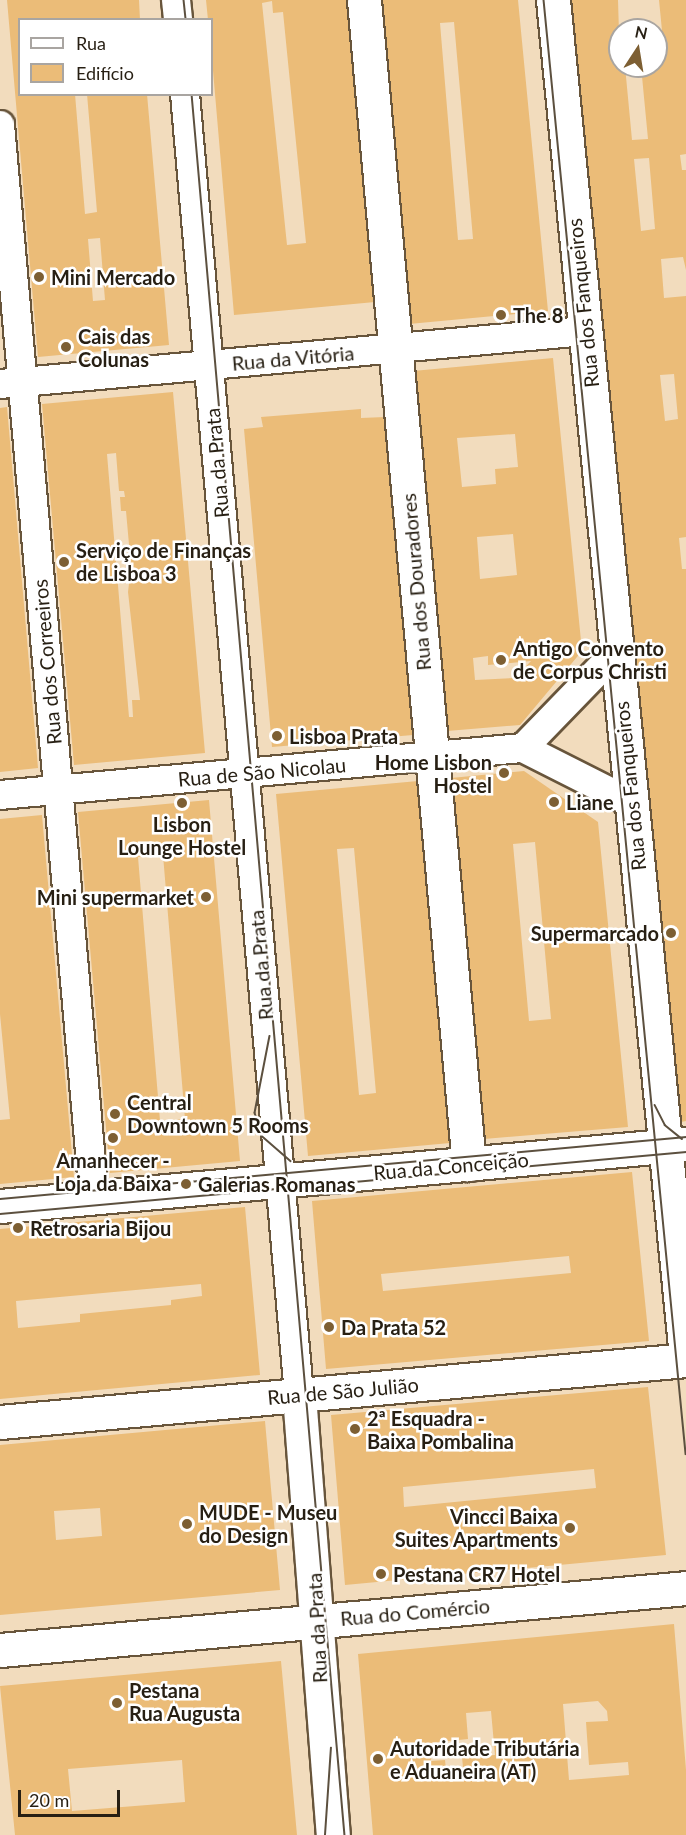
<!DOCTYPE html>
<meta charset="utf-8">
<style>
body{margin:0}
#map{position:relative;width:686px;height:1835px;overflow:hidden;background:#f2dcbd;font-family:Lato,sans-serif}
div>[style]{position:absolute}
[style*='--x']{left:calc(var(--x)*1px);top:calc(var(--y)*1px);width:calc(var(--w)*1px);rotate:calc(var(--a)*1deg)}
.building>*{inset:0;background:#ebbc78}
.roads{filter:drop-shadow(2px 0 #68553b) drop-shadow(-2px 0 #68553b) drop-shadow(0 2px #68553b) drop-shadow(0 -2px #68553b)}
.pedestrian>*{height:28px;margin:-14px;padding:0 14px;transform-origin:14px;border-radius:14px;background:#fff}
.minor>*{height:33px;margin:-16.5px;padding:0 16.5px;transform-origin:16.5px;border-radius:16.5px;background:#fff}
.tertiary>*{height:33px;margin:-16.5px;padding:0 16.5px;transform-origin:16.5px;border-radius:16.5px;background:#fff}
.secondary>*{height:33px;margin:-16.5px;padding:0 16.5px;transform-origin:16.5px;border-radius:16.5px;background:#fff}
.tram>*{height:1.5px;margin:-0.75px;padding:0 0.75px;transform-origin:0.75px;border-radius:0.75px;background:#5c503f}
.dots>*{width:16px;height:16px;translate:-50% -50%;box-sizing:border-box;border:3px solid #fff;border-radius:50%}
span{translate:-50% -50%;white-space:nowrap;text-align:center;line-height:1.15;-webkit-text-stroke:5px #fff;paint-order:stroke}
.poi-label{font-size:20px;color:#271f13;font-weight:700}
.left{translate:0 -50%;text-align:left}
.right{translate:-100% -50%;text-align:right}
.street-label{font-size:20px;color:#271f13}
.legend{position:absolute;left:18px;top:18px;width:195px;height:78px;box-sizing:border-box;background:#fff;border:2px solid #a9a5a1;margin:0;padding:8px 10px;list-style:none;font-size:18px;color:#271f13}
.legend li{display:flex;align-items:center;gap:12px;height:30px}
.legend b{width:30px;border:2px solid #a9a5a1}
.north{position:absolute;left:608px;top:18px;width:60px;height:60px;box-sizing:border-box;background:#fff;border:2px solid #a9a5a1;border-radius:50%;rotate:12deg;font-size:16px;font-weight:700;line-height:24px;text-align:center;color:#271f13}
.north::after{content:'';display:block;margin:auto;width:21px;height:27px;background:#7d5f33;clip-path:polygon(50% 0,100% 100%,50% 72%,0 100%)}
.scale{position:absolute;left:18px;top:1790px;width:102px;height:27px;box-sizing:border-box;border:3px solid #271f13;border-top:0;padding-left:8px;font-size:18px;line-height:21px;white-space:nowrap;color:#271f13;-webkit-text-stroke:4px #fff;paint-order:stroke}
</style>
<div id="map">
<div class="building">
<i style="clip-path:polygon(evenodd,7px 0,139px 0,140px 20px,20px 20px,20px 94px,75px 94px,85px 214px,97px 212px,87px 94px,147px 94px,169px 345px,38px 357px,7px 0,100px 238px,105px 300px,93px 301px,88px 239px,100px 238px)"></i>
<i style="clip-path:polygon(evenodd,206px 0,348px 0,375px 302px,234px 315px,212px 59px,212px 20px,208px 20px,206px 0,272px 1px,273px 13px,283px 12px,306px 243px,287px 245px,262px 3px,272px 1px)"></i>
<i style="clip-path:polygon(evenodd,379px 0,518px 0,548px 311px,409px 324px,379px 0,454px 22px,473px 239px,458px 240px,440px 23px,454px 22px)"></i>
<i style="clip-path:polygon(evenodd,571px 0,618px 0,620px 66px,625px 66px,632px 140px,648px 139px,641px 66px,656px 66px,656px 52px,664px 51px,659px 0,686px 0,686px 154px,680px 155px,682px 170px,686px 170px,686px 270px,683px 257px,661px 259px,664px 298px,686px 296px,686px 537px,679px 538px,682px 569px,686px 569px,686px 1121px,681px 1122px,571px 0,649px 158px,655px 229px,641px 231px,634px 159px,649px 158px,571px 0,674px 374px,678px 419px,665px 421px,660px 375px,674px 374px)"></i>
<i style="clip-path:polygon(evenodd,553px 358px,582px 651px,520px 725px,447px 731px,413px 371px,553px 358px,515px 434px,518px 467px,495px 469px,496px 484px,462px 487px,457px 438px,515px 434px,553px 358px,513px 534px,517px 575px,480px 579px,477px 537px,513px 534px,553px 358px,488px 656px,488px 665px,531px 661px,515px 678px,475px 680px,473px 658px,488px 656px)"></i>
<i style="clip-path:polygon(evenodd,173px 392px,205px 753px,74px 765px,42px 404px,173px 392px,116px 453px,119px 491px,124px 491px,125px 497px,120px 497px,121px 511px,126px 511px,131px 567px,128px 592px,140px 700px,132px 700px,133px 717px,129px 717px,107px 454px,116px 453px)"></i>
<i style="clip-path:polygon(7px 407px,38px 768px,0 772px,0 408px)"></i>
<i style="clip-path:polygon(361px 409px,361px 418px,385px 417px,413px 735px,272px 747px,244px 429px,263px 427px,261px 417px)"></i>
<i style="clip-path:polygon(evenodd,524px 771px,598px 822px,628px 1127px,484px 1139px,451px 778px,524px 771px,535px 842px,551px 1019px,529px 1021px,513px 844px,535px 842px)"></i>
<i style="clip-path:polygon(evenodd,418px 781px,450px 1143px,308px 1156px,276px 794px,418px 781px,354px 848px,376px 1093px,359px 1095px,337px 849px,354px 848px)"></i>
<i style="clip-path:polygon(evenodd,209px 800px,240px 1161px,110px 1173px,78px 812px,209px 800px,163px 855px,185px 1119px,160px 1121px,138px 857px,163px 855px)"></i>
<i style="clip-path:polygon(42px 815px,74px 1177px,0 1184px,0 1120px,10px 1119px,0 1014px,0 819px)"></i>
<i style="clip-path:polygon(evenodd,632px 1172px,649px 1341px,326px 1369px,312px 1201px,632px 1172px,569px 1256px,571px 1273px,383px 1291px,381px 1274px,569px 1256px)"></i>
<i style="clip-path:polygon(evenodd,245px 1207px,260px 1375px,0 1399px,0 1229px,245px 1207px,201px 1284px,202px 1296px,171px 1300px,171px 1305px,80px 1314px,80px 1322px,18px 1328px,16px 1301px,201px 1284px)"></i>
<i style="clip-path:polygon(evenodd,648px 1387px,666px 1555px,345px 1585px,331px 1415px,648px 1387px,594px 1469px,596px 1488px,404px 1507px,403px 1487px,594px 1469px)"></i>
<i style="clip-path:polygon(evenodd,265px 1421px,280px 1590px,0 1615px,0 1445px,265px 1421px,100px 1508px,102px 1536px,56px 1540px,54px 1511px,100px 1508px)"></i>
<i style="clip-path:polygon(evenodd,674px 1624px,686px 1770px,686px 1835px,373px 1835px,358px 1654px,674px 1624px,598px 1701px,607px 1711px,608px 1721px,586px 1722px,589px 1765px,628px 1762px,629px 1775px,569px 1780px,563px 1704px,598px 1701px,674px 1624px,491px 1711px,495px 1755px,462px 1757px,464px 1778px,447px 1779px,445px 1760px,431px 1761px,430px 1743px,468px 1739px,466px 1713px,491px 1711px)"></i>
<i style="clip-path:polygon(evenodd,281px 1661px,297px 1835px,15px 1835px,0 1686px,281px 1661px,182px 1760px,185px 1802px,72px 1811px,68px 1769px,182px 1760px)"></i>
</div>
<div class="roads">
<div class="pedestrian">
<i style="--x:176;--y:0;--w:20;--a:84"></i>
<i style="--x:185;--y:94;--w:1306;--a:84.99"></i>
<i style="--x:0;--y:125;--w:1077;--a:84.99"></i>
<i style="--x:0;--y:384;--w:587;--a:-5.18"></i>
<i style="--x:617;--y:651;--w:135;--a:134.1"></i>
<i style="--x:523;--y:748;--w:122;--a:26.8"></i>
<i style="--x:0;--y:795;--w:525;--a:-5.14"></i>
</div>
<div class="minor">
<i style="--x:364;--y:0;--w:1169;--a:84.85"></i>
<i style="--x:299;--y:1395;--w:441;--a:85.6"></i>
<i style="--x:0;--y:1422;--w:689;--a:-5.16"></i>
<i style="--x:0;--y:1650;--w:689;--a:-5.16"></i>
</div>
<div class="tertiary">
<i style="--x:0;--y:1206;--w:689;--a:-5.16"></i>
</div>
<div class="secondary">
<i style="--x:553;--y:0;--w:1364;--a:84.4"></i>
</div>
</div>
<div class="tram">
<i style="--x:184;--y:0;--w:20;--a:84"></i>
<i style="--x:544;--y:0;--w:1461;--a:84.42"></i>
<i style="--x:192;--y:94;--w:1748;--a:84.98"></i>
<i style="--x:270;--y:1036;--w:78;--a:101"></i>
<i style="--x:255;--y:1113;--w:24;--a:73"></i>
<i style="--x:262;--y:1136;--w:38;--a:41"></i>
<i style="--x:655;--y:1105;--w:22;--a:63"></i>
<i style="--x:665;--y:1125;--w:22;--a:39"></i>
<i style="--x:0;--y:1199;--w:689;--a:-5.16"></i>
<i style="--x:0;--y:1214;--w:689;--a:-5.16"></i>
<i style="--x:325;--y:1835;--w:87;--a:-86.1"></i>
</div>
<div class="dots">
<i style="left:39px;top:277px;background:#7d5f33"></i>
<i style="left:501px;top:315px;background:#7d5f33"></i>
<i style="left:66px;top:347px;background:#7d5f33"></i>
<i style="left:64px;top:562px;background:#7d5f33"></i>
<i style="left:501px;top:660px;background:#7d5f33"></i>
<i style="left:277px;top:736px;background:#7d5f33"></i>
<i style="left:504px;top:773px;background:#7d5f33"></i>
<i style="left:554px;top:802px;background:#7d5f33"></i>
<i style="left:182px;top:803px;background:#7d5f33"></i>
<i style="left:206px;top:897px;background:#7d5f33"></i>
<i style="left:671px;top:933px;background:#7d5f33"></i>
<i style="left:115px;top:1114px;background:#7d5f33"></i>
<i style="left:113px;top:1138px;background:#7d5f33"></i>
<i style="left:186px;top:1184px;background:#7d5f33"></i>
<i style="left:18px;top:1228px;background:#7d5f33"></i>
<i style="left:329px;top:1327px;background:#7d5f33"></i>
<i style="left:355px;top:1429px;background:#7d5f33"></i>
<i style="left:187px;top:1524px;background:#7d5f33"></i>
<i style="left:570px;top:1528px;background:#7d5f33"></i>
<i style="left:381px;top:1574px;background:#7d5f33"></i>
<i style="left:117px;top:1703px;background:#7d5f33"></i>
<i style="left:378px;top:1759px;background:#7d5f33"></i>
</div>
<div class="poi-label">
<span class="left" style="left:51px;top:277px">Mini Mercado</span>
<span class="left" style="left:513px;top:315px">The 8</span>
<span class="left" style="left:78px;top:348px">Cais das<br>Colunas</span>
<span class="left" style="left:76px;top:562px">Serviço de Finanças<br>de Lisboa 3</span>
<span class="left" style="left:513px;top:660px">Antigo Convento<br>de Corpus Christi</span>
<span class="left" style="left:289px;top:736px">Lisboa Prata</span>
<span class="right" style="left:492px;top:774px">Home Lisbon<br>Hostel</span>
<span class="left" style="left:566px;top:802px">Liane</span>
<span style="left:182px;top:836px">Lisbon<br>Lounge Hostel</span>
<span class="right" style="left:194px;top:897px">Mini supermarket</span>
<span class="right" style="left:659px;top:933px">Supermarcado</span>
<span class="left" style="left:127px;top:1114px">Central<br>Downtown 5 Rooms</span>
<span style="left:113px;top:1172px">Amanhecer -<br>Loja da Baixa</span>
<span class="left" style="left:198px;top:1184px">Galerias Romanas</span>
<span class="left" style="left:30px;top:1228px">Retrosaria Bijou</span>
<span class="left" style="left:341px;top:1327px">Da Prata 52</span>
<span class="left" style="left:367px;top:1430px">2ª Esquadra -<br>Baixa Pombalina</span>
<span class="left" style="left:199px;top:1524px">MUDE - Museu<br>do Design</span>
<span class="right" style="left:558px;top:1528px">Vincci Baixa<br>Suites Apartments</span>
<span class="left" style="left:393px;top:1574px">Pestana CR7 Hotel</span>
<span class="left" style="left:129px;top:1702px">Pestana<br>Rua Augusta</span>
<span class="left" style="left:390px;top:1760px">Autoridade Tributária<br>e Aduaneira (AT)</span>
</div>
<div class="street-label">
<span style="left:583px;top:303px;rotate:-96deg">Rua dos Fanqueiros</span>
<span style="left:293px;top:358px;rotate:-5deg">Rua da Vitória</span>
<span style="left:217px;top:463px;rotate:-95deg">Rua da Prata</span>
<span style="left:416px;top:582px;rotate:-95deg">Rua dos Douradores</span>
<span style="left:47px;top:662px;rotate:-95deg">Rua dos Correeiros</span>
<span style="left:262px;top:772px;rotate:-5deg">Rua de São Nicolau</span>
<span style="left:630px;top:786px;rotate:-96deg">Rua dos Fanqueiros</span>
<span style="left:261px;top:965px;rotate:-95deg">Rua da Prata</span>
<span style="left:451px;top:1166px;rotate:-5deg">Rua da Conceição</span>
<span style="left:343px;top:1391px;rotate:-5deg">Rua de São Julião</span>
<span style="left:415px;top:1612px;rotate:-5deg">Rua do Comércio</span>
<span style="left:317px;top:1628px;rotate:-93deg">Rua da Prata</span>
</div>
<ul class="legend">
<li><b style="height:8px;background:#fff"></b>Rua</li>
<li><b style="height:16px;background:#ebbc78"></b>Edifício</li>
</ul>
<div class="north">N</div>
<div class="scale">20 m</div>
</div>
